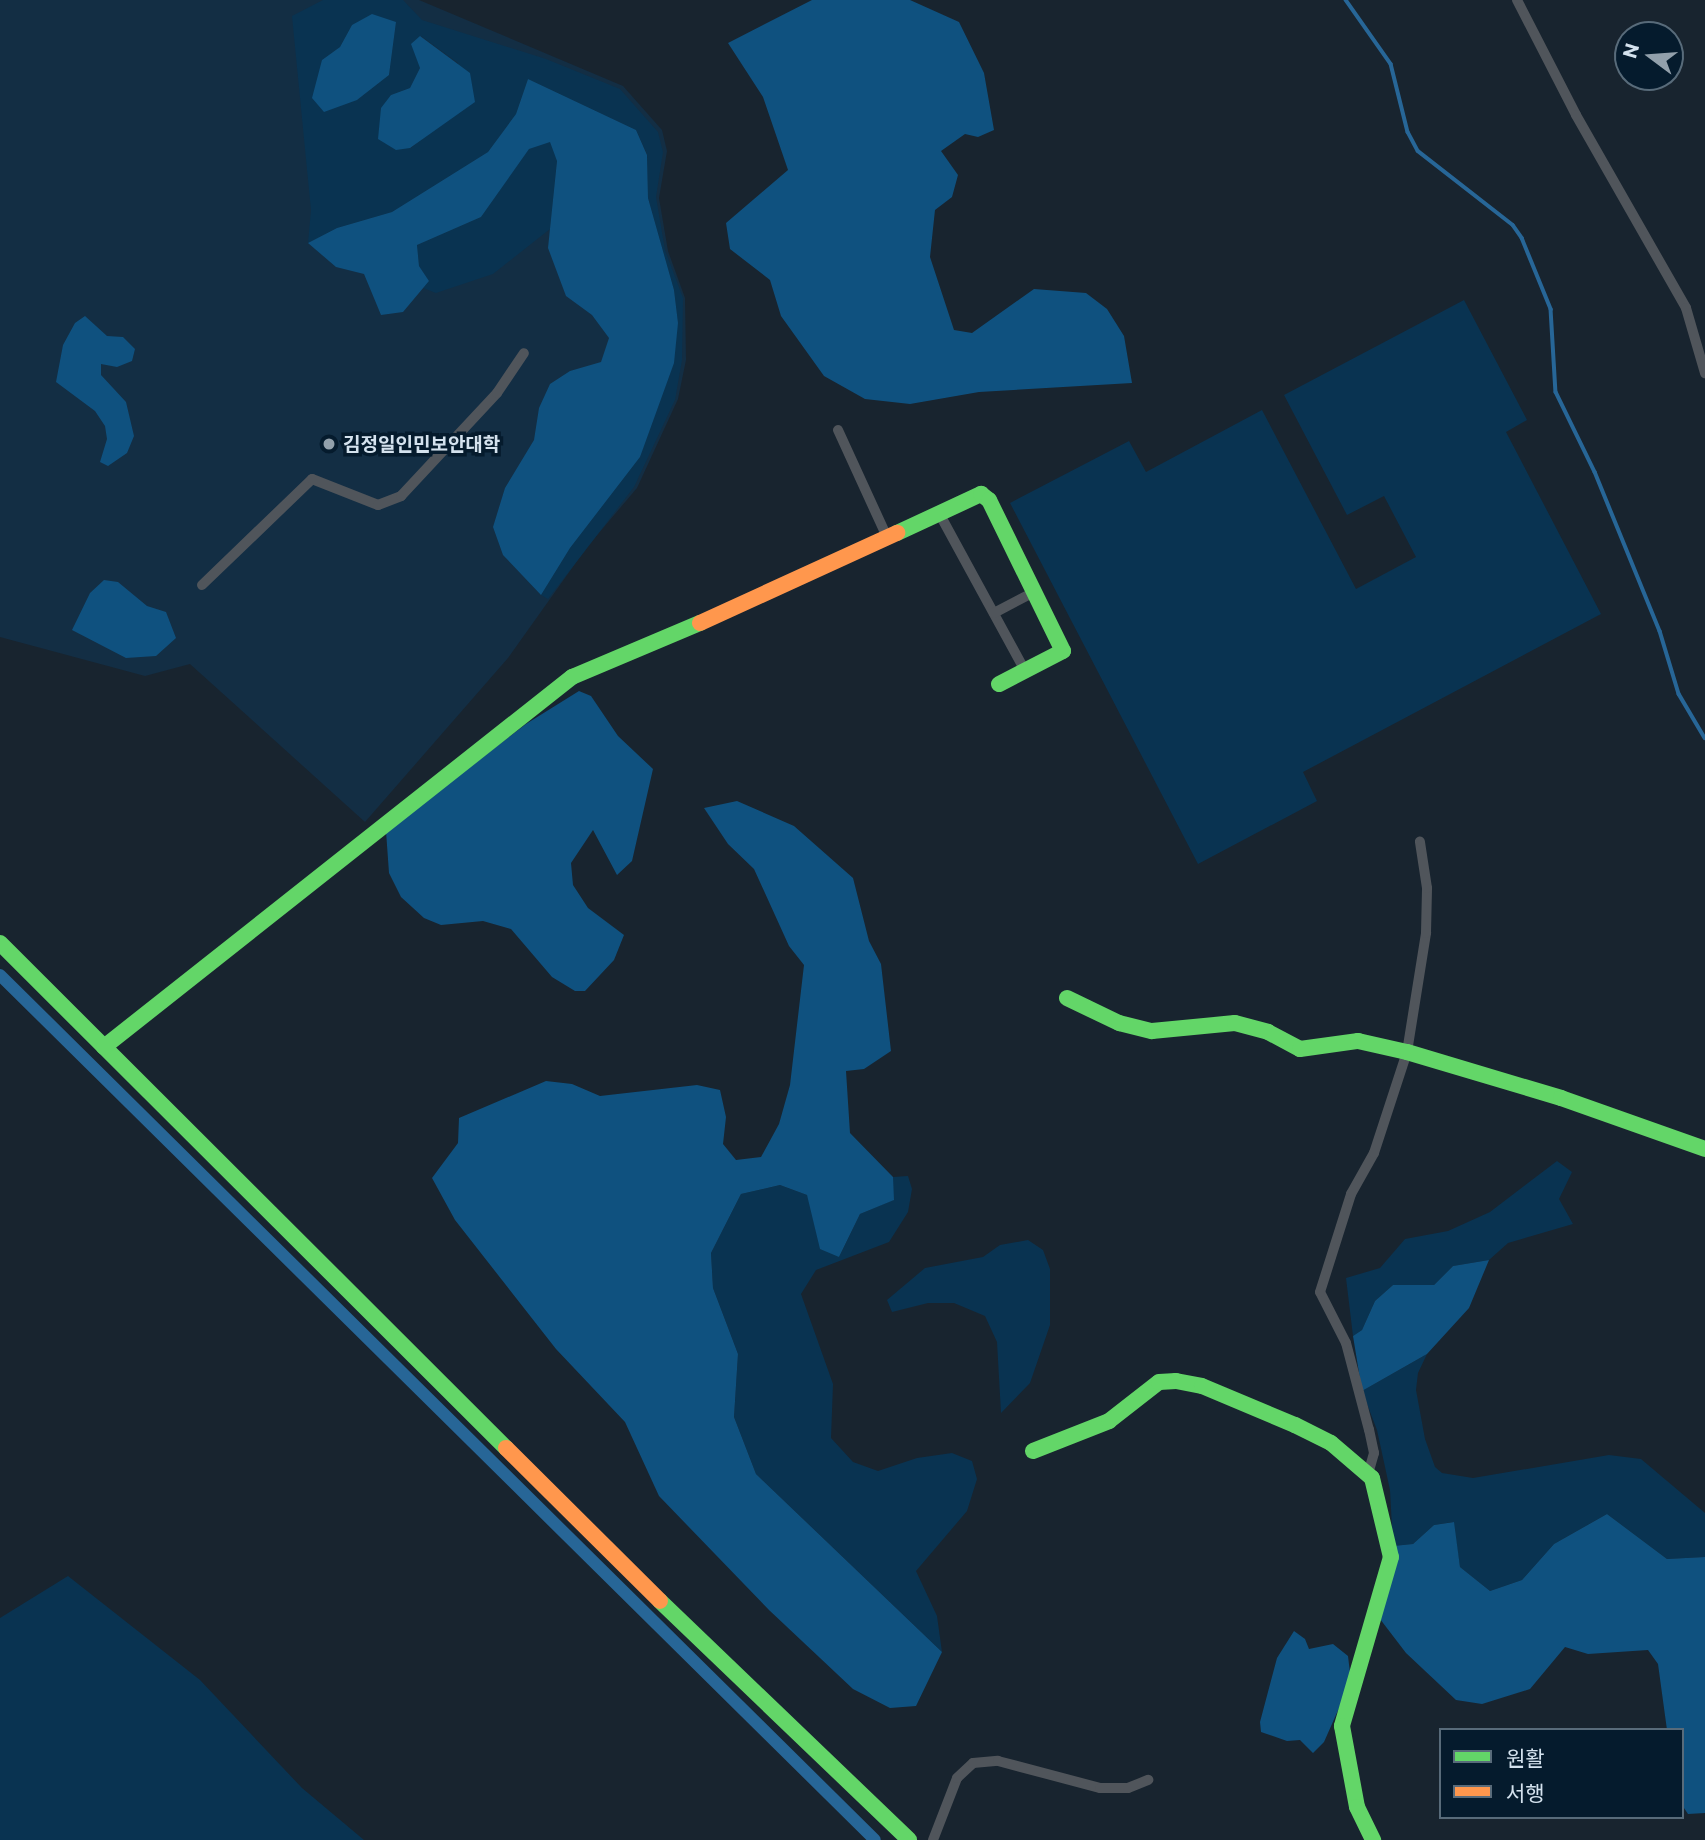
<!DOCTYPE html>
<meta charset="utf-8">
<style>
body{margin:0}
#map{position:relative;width:1705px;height:1840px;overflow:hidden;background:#18242f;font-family:Commissioner,"Noto Sans KR",sans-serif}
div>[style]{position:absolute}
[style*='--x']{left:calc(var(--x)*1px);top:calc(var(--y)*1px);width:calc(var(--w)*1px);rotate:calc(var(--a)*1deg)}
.built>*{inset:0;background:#132e44}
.green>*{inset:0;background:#093351}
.forest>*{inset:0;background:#0f517f}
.stream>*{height:3.5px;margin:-1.75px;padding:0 1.75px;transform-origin:1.75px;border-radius:1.75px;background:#276697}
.canal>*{height:12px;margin:-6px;padding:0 6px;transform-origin:6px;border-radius:6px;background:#276697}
.street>*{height:10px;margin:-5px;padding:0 5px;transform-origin:5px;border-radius:5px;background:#50555b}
.fast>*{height:16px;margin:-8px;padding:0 8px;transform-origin:8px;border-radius:8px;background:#63d668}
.slow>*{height:16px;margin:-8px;padding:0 8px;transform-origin:8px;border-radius:8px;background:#ff974d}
.dots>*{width:19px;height:19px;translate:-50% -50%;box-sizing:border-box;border:4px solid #051b2d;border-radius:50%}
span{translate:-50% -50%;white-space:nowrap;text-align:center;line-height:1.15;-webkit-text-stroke:7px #051b2d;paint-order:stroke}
.poi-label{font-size:19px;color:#d4e2ee;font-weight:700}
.left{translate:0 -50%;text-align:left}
.legend{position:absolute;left:1439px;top:1728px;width:245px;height:91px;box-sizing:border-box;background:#051b2d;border:2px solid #586b7a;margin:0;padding:9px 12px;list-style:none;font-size:21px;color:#d4e2ee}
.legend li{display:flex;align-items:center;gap:14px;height:35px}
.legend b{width:35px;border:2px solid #586b7a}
.north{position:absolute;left:1614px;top:21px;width:70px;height:70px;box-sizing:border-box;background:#051b2d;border:2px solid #586b7a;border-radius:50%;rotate:286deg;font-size:19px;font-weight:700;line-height:28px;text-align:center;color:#d4e2ee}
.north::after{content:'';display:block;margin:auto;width:24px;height:32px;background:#92a0ab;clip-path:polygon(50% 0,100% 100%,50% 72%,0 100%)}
</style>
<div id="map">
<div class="built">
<i style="clip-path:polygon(0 0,419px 0,623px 86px,662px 130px,667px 151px,659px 198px,668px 251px,685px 298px,686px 360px,678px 399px,637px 488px,587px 547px,508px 658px,365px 822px,190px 664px,145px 676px,0 637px)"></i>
</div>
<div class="green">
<i style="clip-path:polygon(evenodd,323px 0,403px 0,422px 20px,546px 59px,620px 89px,658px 132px,663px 152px,656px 197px,665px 250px,683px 298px,682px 360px,675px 400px,634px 487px,548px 599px,541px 595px,570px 548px,640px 457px,678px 323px,674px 290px,648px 198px,647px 154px,636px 130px,528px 79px,516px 114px,488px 152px,392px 212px,337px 228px,308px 243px,311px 210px,292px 16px,323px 0,396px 22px,389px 75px,357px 100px,322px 60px,340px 47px,352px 25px,396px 22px,323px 0,421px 36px,458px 63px,438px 126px,411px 148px,391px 95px,410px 88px,420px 68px,421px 36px)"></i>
<i style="clip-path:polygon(550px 141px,557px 160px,550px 229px,493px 274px,436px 293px,423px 288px,429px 281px,419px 266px,417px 245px,481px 217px,529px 148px)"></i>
<i style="clip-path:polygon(1464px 300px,1527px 420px,1506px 432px,1601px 614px,1303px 772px,1317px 801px,1198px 864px,1010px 503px,1129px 441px,1146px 472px,1262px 410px,1356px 589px,1416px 557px,1384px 496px,1347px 515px,1284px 395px)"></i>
<i style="clip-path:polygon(1557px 1161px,1572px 1172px,1559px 1199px,1573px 1224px,1508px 1243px,1489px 1260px,1453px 1266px,1434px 1285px,1393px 1285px,1375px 1301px,1362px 1330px,1353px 1336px,1346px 1278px,1380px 1268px,1405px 1239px,1448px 1231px,1490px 1212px)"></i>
<i style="clip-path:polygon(908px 1176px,912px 1189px,908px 1212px,889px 1242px,816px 1270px,801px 1294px,833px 1384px,831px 1438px,853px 1462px,878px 1471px,917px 1458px,952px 1453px,972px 1461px,977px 1479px,967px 1511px,916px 1571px,937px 1616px,942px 1652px,756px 1474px,734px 1417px,738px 1354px,713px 1288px,711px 1253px,741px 1194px,780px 1185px,807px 1195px,839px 1257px,860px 1214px,893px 1200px,893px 1177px)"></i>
<i style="clip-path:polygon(1028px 1240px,1043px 1250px,1050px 1269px,1050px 1325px,1030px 1383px,1001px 1413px,997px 1342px,985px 1316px,954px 1303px,928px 1303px,892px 1312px,887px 1300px,925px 1268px,983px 1257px,1000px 1245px)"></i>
<i style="clip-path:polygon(1427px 1354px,1418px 1373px,1416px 1390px,1425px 1439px,1435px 1467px,1442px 1473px,1473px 1478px,1609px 1455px,1641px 1459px,1705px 1513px,1705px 1557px,1667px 1559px,1607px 1514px,1554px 1544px,1522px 1580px,1490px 1591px,1460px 1567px,1453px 1522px,1434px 1525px,1413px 1544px,1393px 1546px,1390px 1490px,1377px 1430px,1362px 1391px)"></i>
<i style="clip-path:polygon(68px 1576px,200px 1680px,302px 1788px,364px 1840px,0 1840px,0 1618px)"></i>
</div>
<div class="forest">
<i style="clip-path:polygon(812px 0,910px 0,959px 22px,984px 73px,994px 130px,978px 137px,965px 134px,941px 151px,958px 175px,952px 197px,935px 210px,930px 257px,954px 330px,972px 333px,1034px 289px,1086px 293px,1107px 309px,1124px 336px,1132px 383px,979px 392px,910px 404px,865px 399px,824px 376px,781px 316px,770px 280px,730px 249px,726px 223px,788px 170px,763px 97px,728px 43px)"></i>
<i style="clip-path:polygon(372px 14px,396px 22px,389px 75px,357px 100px,324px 112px,312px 98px,322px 60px,340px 47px,352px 25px)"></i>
<i style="clip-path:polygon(420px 36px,470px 73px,475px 102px,410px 148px,396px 150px,378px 139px,381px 108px,391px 95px,410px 88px,420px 68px,411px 44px)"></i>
<i style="clip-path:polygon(528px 79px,636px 130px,647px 155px,648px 198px,674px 290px,678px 323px,674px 363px,640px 457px,570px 548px,541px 595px,503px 555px,493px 527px,505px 488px,534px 440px,539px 408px,550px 384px,570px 371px,601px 362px,609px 338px,592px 315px,566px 296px,548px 248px,557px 161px,550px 142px,529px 149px,481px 217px,417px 245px,419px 266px,429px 281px,403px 312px,381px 315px,364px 274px,336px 267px,308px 243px,337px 228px,392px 212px,488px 152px,516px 114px)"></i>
<i style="clip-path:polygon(85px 316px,107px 336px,123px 337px,135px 349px,132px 361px,117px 367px,101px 364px,101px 375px,126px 402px,134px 436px,127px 453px,108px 466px,100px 462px,107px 439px,105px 426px,95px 411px,56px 382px,63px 345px,75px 323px)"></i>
<i style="clip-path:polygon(104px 580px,118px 582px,147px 606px,166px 612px,176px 638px,156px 656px,126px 658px,72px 630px,90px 593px)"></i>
<i style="clip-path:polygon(579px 691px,591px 696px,618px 736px,653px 769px,632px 861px,617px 875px,593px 830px,571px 863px,573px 885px,588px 908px,624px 935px,614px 960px,585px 991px,575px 991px,552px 977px,511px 929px,483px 921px,441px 925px,424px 918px,401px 897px,389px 873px,386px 831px,526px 724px)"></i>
<i style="clip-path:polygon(737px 801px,794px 826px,853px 878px,869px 941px,881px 964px,891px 1051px,864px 1069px,846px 1071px,850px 1133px,893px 1177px,894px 1200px,860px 1214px,839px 1257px,820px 1249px,807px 1195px,780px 1185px,741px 1194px,711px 1253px,713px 1288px,738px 1354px,734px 1417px,756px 1474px,942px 1652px,916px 1706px,890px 1708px,853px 1689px,769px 1610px,659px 1496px,625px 1422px,556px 1349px,455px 1220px,432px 1178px,458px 1143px,459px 1118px,546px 1081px,572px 1084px,600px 1096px,697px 1085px,720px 1090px,726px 1117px,723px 1144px,736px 1160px,761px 1157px,779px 1124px,790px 1085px,804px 965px,789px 946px,754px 869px,728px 844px,704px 808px)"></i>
<i style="clip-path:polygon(1489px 1260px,1469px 1308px,1427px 1354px,1362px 1391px,1353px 1336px,1362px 1330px,1375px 1301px,1393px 1285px,1434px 1285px,1453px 1266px)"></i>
<i style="clip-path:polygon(1607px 1514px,1667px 1559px,1705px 1557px,1705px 1813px,1688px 1814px,1682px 1805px,1682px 1730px,1667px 1730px,1658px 1664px,1648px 1650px,1588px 1654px,1565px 1647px,1530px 1689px,1482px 1704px,1456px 1700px,1406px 1653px,1380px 1619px,1393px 1546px,1413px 1544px,1434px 1525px,1454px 1522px,1460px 1567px,1490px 1591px,1522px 1580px,1554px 1544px)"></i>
<i style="clip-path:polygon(1294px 1631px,1305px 1639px,1309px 1649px,1333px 1644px,1348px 1656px,1351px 1681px,1324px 1742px,1313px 1753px,1300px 1740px,1287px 1741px,1261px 1732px,1260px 1722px,1277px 1658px)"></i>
</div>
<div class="stream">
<i style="--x:1346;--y:0;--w:78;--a:54.9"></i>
<i style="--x:1391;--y:64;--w:70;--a:76"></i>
<i style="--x:1408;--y:132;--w:21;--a:62"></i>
<i style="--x:1418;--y:151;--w:120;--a:37.9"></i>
<i style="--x:1513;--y:225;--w:16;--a:55"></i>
<i style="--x:1522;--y:238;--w:77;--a:67.8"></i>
<i style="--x:1551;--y:309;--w:83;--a:86.6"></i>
<i style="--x:1556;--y:392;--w:89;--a:64"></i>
<i style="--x:1595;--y:472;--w:172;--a:67.8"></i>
<i style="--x:1660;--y:631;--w:66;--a:73.2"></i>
<i style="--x:1679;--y:694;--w:51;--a:59.4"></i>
</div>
<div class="canal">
<i style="--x:0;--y:975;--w:1230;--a:44.67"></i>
</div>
<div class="street">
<i style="--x:1517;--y:0;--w:129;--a:62.8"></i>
<i style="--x:1576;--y:115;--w:222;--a:60.3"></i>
<i style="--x:1686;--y:308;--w:68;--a:73.7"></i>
<i style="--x:838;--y:430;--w:118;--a:65.4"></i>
<i style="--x:939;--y:513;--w:180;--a:61.4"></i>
<i style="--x:202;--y:585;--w:153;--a:-43.9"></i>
<i style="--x:312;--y:479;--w:71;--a:21.5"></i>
<i style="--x:378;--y:505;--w:25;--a:-21"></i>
<i style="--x:401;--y:496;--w:141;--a:-47"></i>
<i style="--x:497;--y:393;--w:48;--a:-56"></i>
<i style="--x:994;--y:613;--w:45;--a:-27.7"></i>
<i style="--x:1368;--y:1474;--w:22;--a:-74"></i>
<i style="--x:1374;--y:1453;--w:24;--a:-102"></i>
<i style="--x:1369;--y:1430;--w:90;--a:-104.8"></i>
<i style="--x:1346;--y:1343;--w:57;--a:-117"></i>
<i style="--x:1320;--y:1292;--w:103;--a:-72.4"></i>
<i style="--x:1351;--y:1194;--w:47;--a:-60.7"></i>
<i style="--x:1374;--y:1153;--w:106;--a:-71.9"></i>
<i style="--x:1407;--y:1052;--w:121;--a:-80.9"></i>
<i style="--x:1426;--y:933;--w:45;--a:-88.7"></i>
<i style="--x:1427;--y:888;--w:47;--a:-98.7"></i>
<i style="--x:933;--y:1840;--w:66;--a:-68.8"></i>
<i style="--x:957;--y:1778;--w:22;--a:-43"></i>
<i style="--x:973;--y:1763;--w:25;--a:-5"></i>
<i style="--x:998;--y:1761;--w:106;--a:14.8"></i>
<i style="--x:1100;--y:1788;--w:28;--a:0"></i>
<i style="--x:1128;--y:1788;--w:22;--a:-22"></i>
</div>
<div class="fast">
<i style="--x:897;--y:533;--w:93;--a:-24.9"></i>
<i style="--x:981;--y:494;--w:10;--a:37"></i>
<i style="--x:989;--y:500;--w:168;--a:63.9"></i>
<i style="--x:1063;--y:651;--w:72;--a:152.7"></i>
<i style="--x:0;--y:943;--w:715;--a:44.94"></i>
<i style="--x:1067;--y:998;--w:58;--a:25.7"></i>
<i style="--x:1119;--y:1023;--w:34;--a:14"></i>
<i style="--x:1152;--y:1031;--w:83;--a:-5.5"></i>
<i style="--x:1235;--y:1023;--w:34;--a:15"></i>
<i style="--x:1268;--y:1032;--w:36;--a:28"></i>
<i style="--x:1300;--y:1049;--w:59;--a:-7.9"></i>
<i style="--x:1358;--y:1041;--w:50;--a:12.7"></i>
<i style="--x:1407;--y:1052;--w:161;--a:16.6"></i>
<i style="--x:1561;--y:1098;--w:153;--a:19.5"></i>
<i style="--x:104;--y:1047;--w:597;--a:-38.33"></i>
<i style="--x:572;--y:677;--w:139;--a:-22.9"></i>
<i style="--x:1033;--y:1451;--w:82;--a:-21.5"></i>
<i style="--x:1109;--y:1421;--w:63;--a:-38"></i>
<i style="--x:1159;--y:1382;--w:17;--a:-3"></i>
<i style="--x:1176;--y:1381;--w:26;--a:11"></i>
<i style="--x:1202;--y:1386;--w:101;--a:22.8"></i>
<i style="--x:1295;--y:1425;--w:40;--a:26.6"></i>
<i style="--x:1331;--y:1443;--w:54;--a:40.5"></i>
<i style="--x:1372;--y:1478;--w:81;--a:76.5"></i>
<i style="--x:1391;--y:1557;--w:176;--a:106.2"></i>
<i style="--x:1342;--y:1726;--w:82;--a:79.5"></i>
<i style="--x:1357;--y:1807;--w:37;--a:64"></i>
<i style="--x:660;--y:1601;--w:345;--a:43.8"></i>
</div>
<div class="slow">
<i style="--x:700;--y:623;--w:217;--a:-24.6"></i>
<i style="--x:506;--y:1448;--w:217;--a:44.8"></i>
</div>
<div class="dots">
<i style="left:329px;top:444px;background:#92a0ab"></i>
</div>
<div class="poi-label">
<span class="left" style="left:343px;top:444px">김정일인민보안대학</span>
</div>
<ul class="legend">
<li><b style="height:9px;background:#63d668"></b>원활</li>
<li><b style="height:9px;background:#ff974d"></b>서행</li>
</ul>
<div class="north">N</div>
</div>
